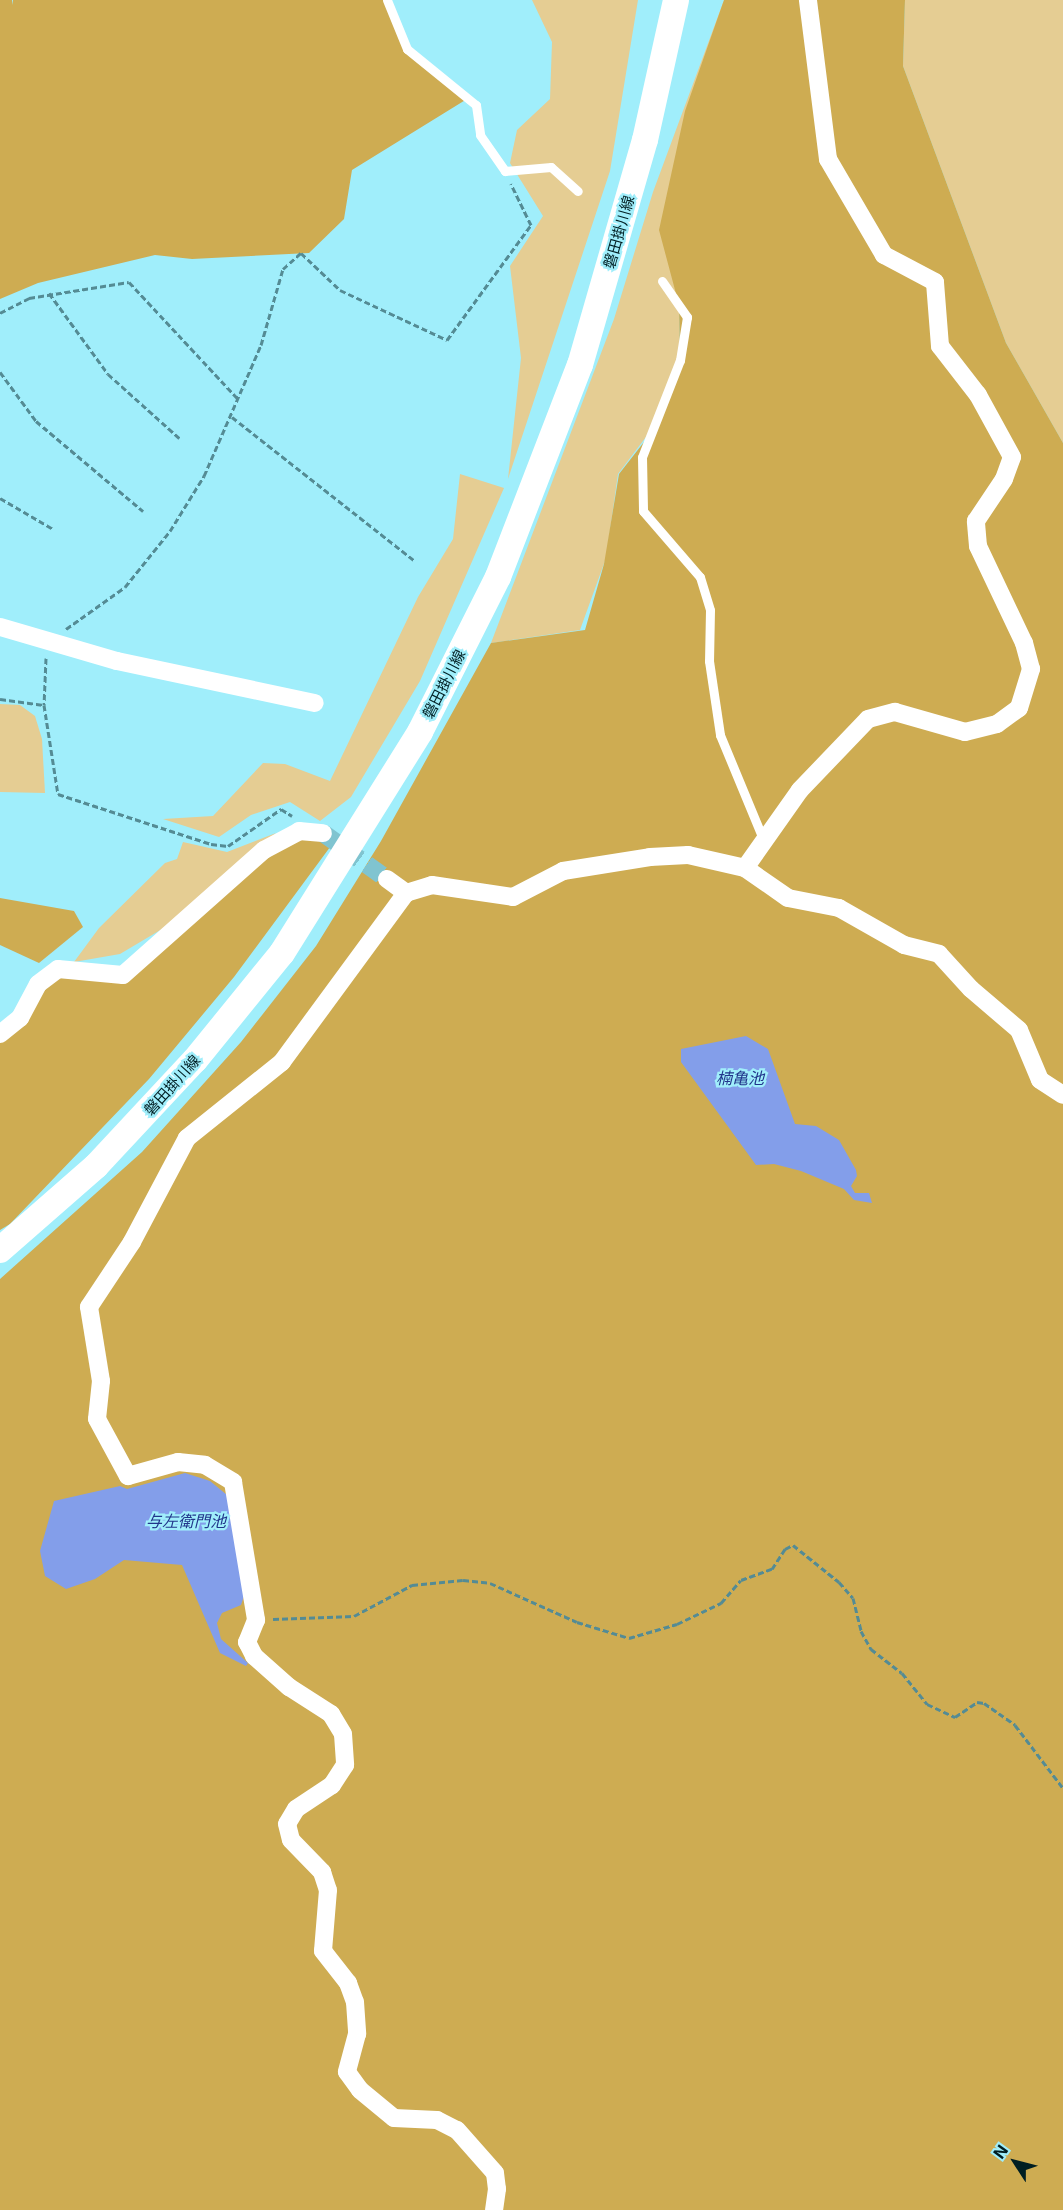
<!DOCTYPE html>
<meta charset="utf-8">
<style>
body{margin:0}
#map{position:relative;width:1063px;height:2210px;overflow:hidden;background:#a0eefb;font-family:Inter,"Noto Sans JP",sans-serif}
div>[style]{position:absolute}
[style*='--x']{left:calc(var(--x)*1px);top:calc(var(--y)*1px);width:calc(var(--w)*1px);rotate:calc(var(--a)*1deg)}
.green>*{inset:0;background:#e5cd93}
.forest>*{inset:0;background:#ceac52}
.water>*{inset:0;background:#839eea}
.minor-tunnel>*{height:18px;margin-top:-9px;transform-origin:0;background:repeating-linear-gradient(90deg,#80c4d0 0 18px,transparent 0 27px)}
.path>*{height:3px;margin-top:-1.5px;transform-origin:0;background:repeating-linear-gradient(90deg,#548b94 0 6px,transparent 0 9px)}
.service>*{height:9px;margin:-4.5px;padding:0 4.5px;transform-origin:4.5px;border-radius:4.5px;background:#fff}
.minor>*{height:18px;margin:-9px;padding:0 9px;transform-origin:9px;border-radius:9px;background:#fff}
.secondary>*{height:26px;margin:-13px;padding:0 13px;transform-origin:13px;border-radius:13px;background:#fff}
span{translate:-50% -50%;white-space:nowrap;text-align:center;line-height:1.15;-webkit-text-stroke:4.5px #a0eefb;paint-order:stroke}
.street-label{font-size:15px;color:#001e22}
.water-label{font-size:16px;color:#21358b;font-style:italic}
.north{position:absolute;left:985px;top:2132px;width:60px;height:60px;-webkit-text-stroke:4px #a0eefb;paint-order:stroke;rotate:306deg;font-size:16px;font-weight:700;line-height:24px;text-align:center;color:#001e22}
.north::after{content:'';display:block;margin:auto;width:21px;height:27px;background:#001e22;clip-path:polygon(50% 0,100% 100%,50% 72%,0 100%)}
</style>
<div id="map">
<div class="green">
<i style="clip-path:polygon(532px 0,638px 0,610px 171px,508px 479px,521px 358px,510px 266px,543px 216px,510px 163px,517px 130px,550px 99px,552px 42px)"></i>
<i style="clip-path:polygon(724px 0,679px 306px,680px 360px,652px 429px,618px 474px,606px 558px,580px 630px,491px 643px,614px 319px,653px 192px)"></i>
<i style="clip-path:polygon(905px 0,1063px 0,1063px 443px,1006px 343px,903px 66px)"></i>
<i style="clip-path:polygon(460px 474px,504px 488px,420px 681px,351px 797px,320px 821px,290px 802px,251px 815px,219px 837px,163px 819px,213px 816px,263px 763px,285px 764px,330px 781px,418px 597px,453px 539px)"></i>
<i style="clip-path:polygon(0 704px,20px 705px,35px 716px,42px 739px,45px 793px,0 792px)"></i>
<i style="clip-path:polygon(276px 833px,189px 913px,120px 954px,74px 962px,99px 928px,165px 863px,177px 859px,183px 842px,227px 852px)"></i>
</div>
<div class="forest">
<i style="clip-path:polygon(0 0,12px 0,13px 5px,13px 0,387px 0,407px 50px,467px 99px,352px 170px,344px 219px,309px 253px,192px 259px,155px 255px,38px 283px,0 299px)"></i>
<i style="clip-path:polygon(724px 0,905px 0,903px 66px,1006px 343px,1063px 443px,1063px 2210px,0 2210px,0 1279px,142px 1152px,241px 1042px,316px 946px,381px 841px,491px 643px,585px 630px,604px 564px,619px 474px,651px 433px,680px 360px,679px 305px,659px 230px,685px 111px)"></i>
<i style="clip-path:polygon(299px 831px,336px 839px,234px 977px,149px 1079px,10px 1224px,0 1230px,0 1030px,58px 969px,123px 975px)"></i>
<i style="clip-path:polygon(0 898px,74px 911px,83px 927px,39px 963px,0 945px)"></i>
</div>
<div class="water">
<i style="clip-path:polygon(746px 1036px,768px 1049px,795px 1124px,816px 1126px,839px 1140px,856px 1170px,857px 1176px,851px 1186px,855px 1193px,869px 1193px,872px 1203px,854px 1200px,844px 1189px,801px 1171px,774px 1164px,756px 1165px,681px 1062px,681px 1049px)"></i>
<i style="clip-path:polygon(185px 1473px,210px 1481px,227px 1495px,248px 1584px,241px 1605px,222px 1613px,217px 1623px,221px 1639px,248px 1663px,246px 1666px,220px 1653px,182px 1565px,124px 1560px,95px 1579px,66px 1589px,45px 1576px,40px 1551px,54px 1501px,120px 1486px,127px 1489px)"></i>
</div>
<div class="minor-tunnel">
<i style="--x:323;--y:833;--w:79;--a:35.7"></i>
</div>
<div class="path">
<i style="--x:49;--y:293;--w:100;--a:53.9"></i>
<i style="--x:108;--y:374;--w:96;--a:42"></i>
<i style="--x:0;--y:313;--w:33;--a:-27"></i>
<i style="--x:29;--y:298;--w:101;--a:-9.1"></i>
<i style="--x:129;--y:282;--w:161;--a:47"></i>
<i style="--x:0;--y:372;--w:61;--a:53.7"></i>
<i style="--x:36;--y:421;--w:140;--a:40.1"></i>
<i style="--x:232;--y:417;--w:231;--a:38.2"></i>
<i style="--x:0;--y:498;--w:61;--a:30.3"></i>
<i style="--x:66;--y:629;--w:72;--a:-35.4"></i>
<i style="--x:125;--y:587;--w:72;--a:-51.2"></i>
<i style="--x:170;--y:531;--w:65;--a:-58.3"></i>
<i style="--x:204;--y:476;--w:143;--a:-66.5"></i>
<i style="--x:261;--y:345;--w:79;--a:-73.9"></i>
<i style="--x:283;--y:269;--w:24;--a:-42"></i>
<i style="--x:301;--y:253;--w:54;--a:43.5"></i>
<i style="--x:340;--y:290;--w:118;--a:25"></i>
<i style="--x:447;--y:340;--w:142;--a:-53.9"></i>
<i style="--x:531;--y:225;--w:46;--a:-116"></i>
<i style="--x:46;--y:658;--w:47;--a:92.4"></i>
<i style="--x:44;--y:705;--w:90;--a:81.1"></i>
<i style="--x:58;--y:794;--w:161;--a:18.1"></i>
<i style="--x:211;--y:844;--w:17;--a:7"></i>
<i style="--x:228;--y:846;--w:65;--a:-34.9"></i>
<i style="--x:281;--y:809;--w:13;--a:32"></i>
<i style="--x:0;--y:699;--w:44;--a:7.8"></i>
<i style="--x:273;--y:1619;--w:81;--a:-2.1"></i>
<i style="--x:354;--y:1616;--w:66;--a:-28.1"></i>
<i style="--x:412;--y:1585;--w:51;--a:-5.6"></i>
<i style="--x:463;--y:1580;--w:27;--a:6"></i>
<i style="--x:490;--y:1583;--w:95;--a:24.1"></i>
<i style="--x:577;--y:1622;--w:54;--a:17.1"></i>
<i style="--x:629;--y:1638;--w:50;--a:-16.3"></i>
<i style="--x:677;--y:1624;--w:49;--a:-25.5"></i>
<i style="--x:721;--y:1603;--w:30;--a:-49"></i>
<i style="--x:741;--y:1580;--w:33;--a:-20"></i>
<i style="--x:772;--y:1569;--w:24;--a:-57"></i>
<i style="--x:785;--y:1549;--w:9;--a:-27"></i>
<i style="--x:793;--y:1545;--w:59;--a:38.8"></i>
<i style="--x:839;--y:1582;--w:21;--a:49"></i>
<i style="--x:853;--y:1598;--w:34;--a:76"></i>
<i style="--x:861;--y:1631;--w:21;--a:61"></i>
<i style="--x:871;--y:1649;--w:39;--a:38"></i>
<i style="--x:902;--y:1673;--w:40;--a:51"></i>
<i style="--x:927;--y:1704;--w:31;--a:25"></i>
<i style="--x:955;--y:1717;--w:27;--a:-34"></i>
<i style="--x:977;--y:1702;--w:7;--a:8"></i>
<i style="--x:984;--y:1703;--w:38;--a:35"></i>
<i style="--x:1015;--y:1725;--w:79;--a:52.7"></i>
</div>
<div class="service">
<i style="--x:387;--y:0;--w:53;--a:67.8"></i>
<i style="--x:407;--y:49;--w:89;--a:39.1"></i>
<i style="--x:476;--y:105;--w:30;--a:82"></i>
<i style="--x:480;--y:135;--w:44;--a:55.2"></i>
<i style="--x:505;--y:171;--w:46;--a:-5"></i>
<i style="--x:551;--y:167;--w:36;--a:42"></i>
<i style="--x:662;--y:281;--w:44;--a:55.2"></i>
<i style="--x:687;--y:317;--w:44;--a:99.2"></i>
<i style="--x:680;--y:360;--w:104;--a:111.4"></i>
<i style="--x:642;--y:457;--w:54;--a:88.9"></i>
<i style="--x:643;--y:511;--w:87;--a:49.2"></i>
<i style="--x:700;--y:577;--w:34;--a:73"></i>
<i style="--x:710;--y:610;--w:51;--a:91.1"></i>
<i style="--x:709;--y:661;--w:75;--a:81.5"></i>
<i style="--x:720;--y:735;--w:115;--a:67.5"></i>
</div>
<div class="minor">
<i style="--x:0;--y:627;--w:122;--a:16.2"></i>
<i style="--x:117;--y:661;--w:202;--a:12"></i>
<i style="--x:745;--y:868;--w:52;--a:34.9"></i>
<i style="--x:788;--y:898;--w:52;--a:11.1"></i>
<i style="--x:839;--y:908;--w:75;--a:29.6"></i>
<i style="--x:904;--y:945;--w:36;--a:14"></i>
<i style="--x:939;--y:954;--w:47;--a:47.6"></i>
<i style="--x:971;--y:989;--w:63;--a:40.5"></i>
<i style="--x:1019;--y:1030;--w:54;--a:67.2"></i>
<i style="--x:1040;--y:1080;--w:27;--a:33"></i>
<i style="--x:387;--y:879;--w:24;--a:36"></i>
<i style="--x:406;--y:893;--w:27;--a:-17"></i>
<i style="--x:432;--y:885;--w:82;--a:8.4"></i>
<i style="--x:513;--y:897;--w:56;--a:-27.5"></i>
<i style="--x:563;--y:871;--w:88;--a:-9.1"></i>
<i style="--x:650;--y:857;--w:38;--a:-3"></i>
<i style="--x:688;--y:855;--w:58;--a:12.8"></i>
<i style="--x:745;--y:868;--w:95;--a:-54.8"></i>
<i style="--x:800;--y:790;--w:98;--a:-46.2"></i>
<i style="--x:868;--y:719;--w:28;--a:-15"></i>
<i style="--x:895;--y:712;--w:73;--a:15.9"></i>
<i style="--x:965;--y:732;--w:33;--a:-14"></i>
<i style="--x:997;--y:724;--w:27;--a:-36"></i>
<i style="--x:1019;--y:708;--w:41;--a:-72.9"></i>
<i style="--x:1031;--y:669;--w:27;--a:-105"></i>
<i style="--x:1024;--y:643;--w:107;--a:-115.4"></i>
<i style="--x:978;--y:546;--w:25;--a:-95"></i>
<i style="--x:976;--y:521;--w:50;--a:-56.3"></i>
<i style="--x:1004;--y:479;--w:23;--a:-70"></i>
<i style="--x:1012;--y:457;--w:71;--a:-118.7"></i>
<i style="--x:978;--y:395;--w:62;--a:-127.8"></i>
<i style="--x:940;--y:346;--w:64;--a:-94.5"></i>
<i style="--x:935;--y:282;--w:58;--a:-152.1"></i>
<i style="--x:884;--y:255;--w:111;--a:-120.3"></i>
<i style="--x:828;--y:159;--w:160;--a:-97.2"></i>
<i style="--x:406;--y:893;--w:210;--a:126.3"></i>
<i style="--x:282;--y:1062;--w:122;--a:141.3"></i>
<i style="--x:187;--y:1138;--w:118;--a:117.9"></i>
<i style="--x:132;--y:1242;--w:78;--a:123.5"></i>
<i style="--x:89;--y:1307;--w:75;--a:80.8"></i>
<i style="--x:101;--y:1381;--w:38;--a:96"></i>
<i style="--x:97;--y:1419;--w:65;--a:61.5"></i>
<i style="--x:128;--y:1476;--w:52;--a:-15.6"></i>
<i style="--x:178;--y:1462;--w:27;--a:6"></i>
<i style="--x:205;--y:1465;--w:33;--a:31"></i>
<i style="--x:233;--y:1482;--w:140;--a:80.5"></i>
<i style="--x:256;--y:1620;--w:24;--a:112"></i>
<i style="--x:247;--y:1642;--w:16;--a:63"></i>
<i style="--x:254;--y:1656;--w:47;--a:41.5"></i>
<i style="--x:289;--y:1687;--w:50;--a:32.7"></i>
<i style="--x:331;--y:1714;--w:23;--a:59"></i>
<i style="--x:343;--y:1734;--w:31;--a:86"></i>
<i style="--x:345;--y:1765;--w:24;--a:123"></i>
<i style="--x:332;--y:1785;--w:43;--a:146.3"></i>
<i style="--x:296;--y:1809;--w:17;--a:121"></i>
<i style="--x:287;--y:1824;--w:16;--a:76"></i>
<i style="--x:291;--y:1840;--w:45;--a:45.9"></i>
<i style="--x:322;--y:1872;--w:19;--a:72"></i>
<i style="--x:328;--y:1890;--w:61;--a:94.7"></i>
<i style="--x:323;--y:1951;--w:41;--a:52"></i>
<i style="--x:348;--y:1983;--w:20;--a:70"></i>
<i style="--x:355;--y:2002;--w:32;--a:86"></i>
<i style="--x:357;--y:2034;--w:39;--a:105"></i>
<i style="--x:347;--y:2072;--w:22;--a:54"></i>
<i style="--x:360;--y:2090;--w:44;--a:39.5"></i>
<i style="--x:394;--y:2118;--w:43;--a:2.7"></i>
<i style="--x:437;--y:2120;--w:22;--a:27"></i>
<i style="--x:457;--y:2130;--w:57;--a:48.5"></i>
<i style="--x:495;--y:2173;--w:16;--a:83"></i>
<i style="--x:497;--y:2189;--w:21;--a:98"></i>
<i style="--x:0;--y:1034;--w:26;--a:-39"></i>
<i style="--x:20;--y:1018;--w:38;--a:-62"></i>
<i style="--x:38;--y:984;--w:25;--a:-37"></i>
<i style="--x:58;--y:969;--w:65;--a:5.3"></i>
<i style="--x:123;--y:975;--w:188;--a:-41.6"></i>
<i style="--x:264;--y:850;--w:40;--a:-28"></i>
<i style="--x:299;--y:831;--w:24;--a:5"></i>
</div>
<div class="secondary">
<i style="--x:0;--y:1250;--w:128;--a:-41.2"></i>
<i style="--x:96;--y:1166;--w:145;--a:-47"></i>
<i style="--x:195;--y:1060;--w:138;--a:-50.9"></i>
<i style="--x:282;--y:953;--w:261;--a:-58"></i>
<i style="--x:420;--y:732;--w:174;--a:-63.3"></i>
<i style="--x:498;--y:577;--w:227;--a:-68.9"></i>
<i style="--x:580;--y:365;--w:234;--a:-73.9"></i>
<i style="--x:645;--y:140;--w:143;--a:-77.5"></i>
</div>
<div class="street-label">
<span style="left:619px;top:232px;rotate:-74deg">磐田掛川線</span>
<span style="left:444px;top:684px;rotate:-63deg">磐田掛川線</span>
<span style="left:172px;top:1085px;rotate:-48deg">磐田掛川線</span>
</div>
<div class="water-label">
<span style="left:740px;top:1078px">楠亀池</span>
<span style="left:186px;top:1521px">与左衛門池</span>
</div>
<div class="north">N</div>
</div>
